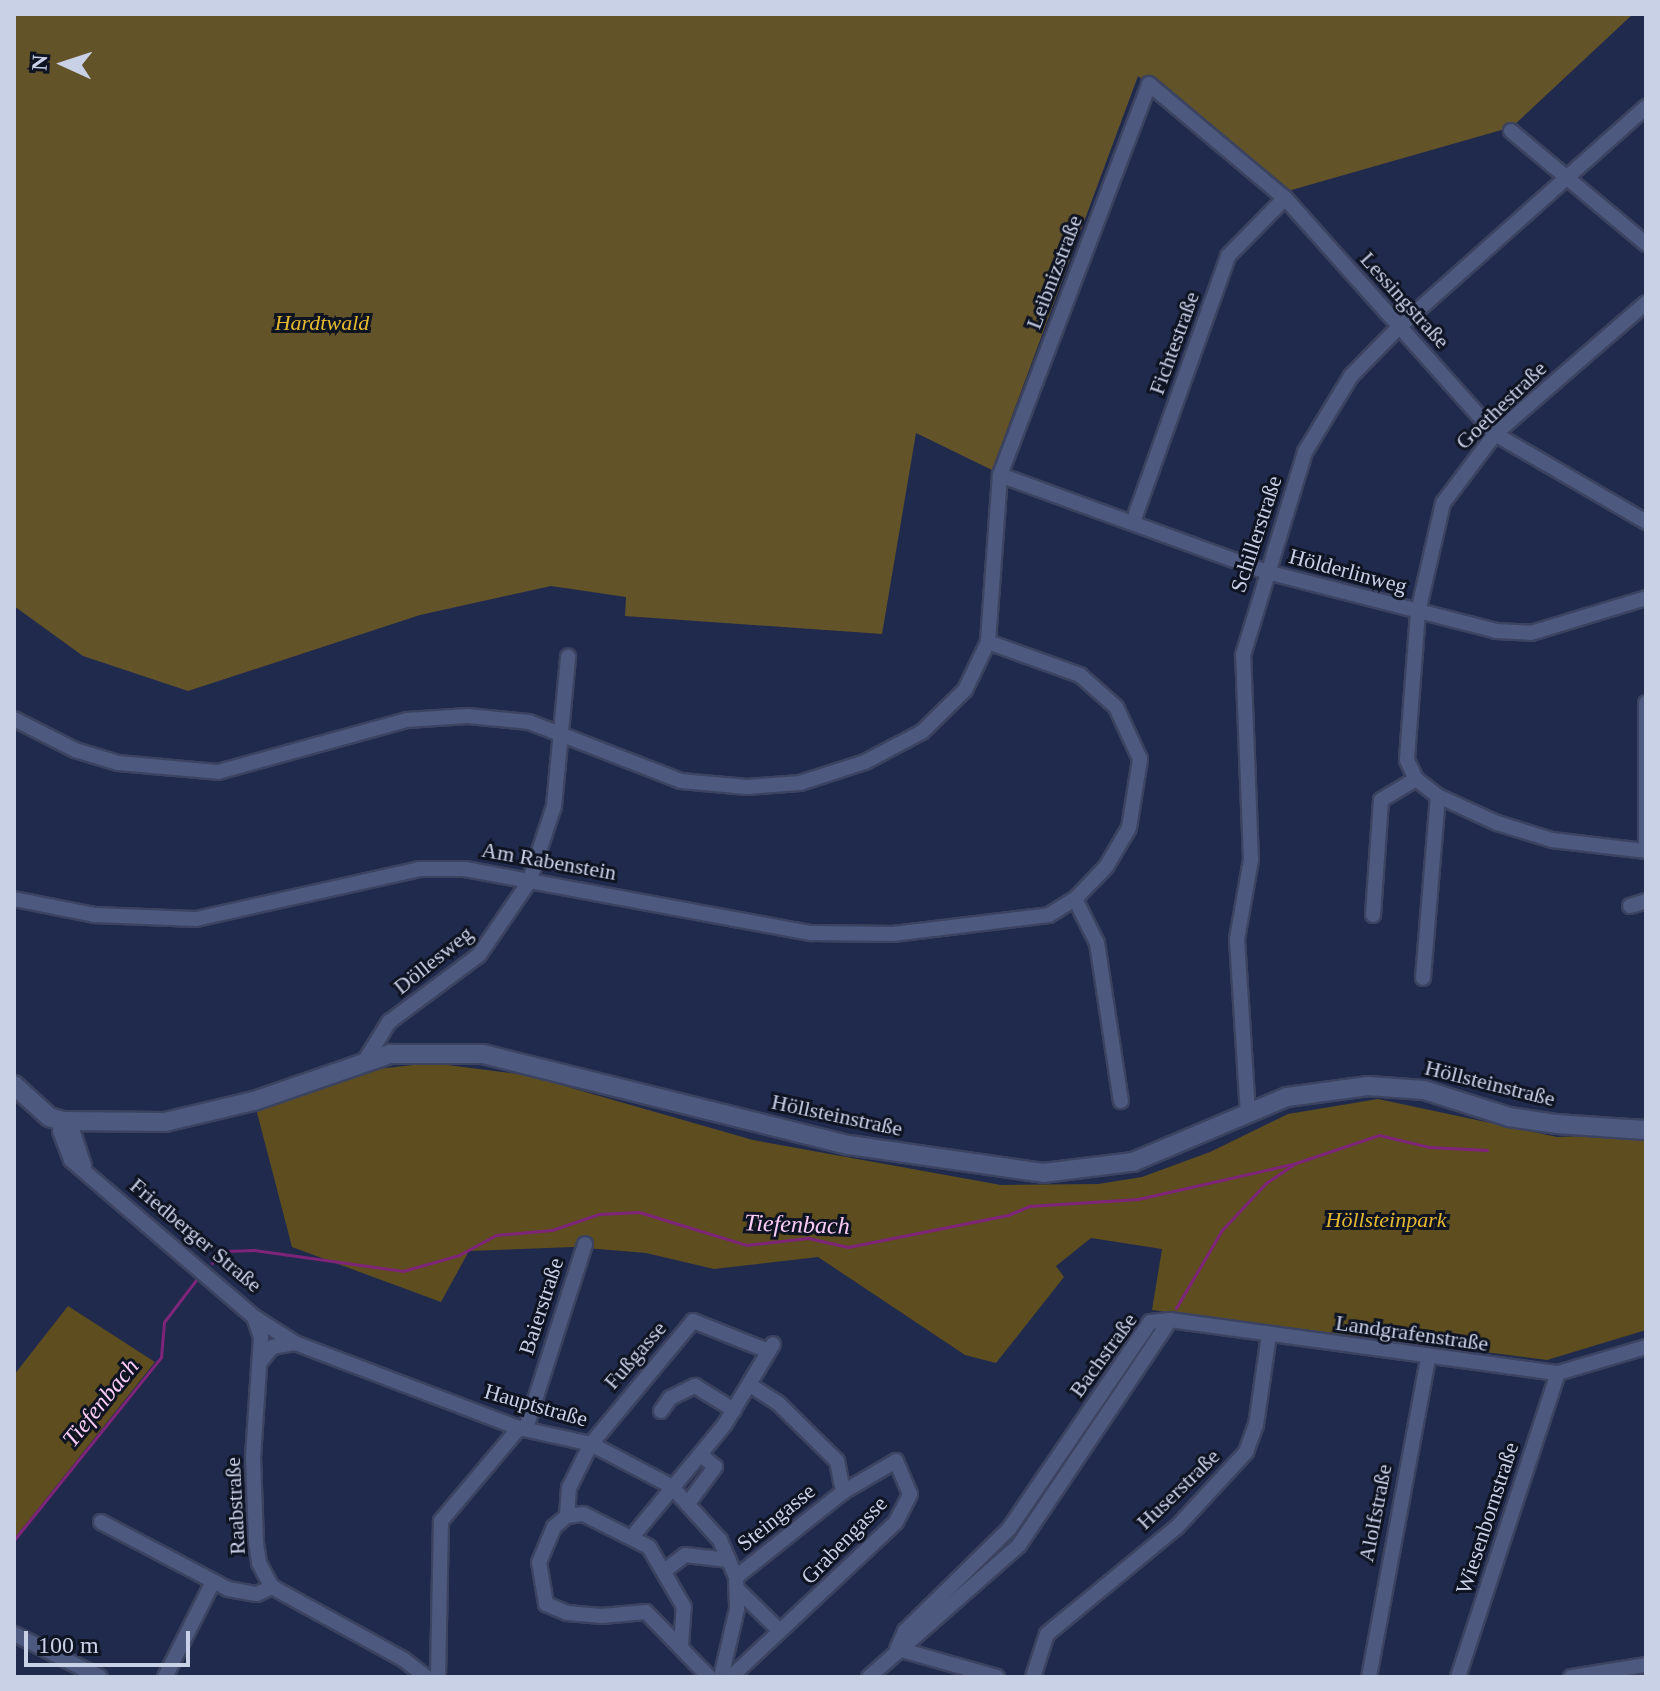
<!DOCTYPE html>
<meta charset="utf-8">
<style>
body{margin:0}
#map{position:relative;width:1660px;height:1691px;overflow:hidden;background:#202a4c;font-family:"Times New Roman",serif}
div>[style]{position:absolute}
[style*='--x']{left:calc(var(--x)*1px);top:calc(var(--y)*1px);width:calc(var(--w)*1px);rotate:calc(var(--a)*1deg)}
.green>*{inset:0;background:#5d4d1f}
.forest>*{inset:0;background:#635329}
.stream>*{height:3px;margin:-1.5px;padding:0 1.5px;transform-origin:1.5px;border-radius:1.5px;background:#7e257a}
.roads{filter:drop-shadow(2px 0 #3c4360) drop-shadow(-2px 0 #3c4360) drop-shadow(0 2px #3c4360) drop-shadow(0 -2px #3c4360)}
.street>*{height:14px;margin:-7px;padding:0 7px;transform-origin:7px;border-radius:7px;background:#4d597f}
.secondary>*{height:18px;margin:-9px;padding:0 9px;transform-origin:9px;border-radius:9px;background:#4d597f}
span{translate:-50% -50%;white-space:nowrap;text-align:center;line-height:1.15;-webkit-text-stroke:6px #0f1423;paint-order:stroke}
.street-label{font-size:22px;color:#c9d1e7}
.park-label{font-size:22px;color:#e4b930;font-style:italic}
.water-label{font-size:24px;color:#fbccf6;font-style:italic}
.frame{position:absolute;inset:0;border:16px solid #c9d1e7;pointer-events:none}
.north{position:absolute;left:24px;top:24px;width:80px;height:80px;-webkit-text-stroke:6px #0f1423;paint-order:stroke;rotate:273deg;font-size:22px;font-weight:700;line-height:32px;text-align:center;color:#c9d1e7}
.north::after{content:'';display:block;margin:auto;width:28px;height:36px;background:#c9d1e7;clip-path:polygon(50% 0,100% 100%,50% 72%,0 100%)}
.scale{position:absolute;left:24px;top:1631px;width:166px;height:36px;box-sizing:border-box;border:4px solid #c9d1e7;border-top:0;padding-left:10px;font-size:24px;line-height:28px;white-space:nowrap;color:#c9d1e7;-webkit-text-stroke:6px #0f1423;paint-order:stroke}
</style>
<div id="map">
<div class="green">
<i style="clip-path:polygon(432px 1063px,526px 1075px,753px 1140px,1001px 1185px,1098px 1184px,1142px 1177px,1210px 1152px,1288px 1114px,1378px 1099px,1557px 1137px,1646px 1134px,1646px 1330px,1547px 1360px,1152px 1310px,1162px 1249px,1091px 1238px,1056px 1266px,1064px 1277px,996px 1363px,965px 1355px,818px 1257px,714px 1269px,646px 1253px,574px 1247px,469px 1251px,441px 1302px,292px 1247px,254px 1101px,259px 1111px,368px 1070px)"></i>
<i style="clip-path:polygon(68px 1306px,155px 1362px,14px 1539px,14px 1375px)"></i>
</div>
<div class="forest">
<i style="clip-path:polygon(14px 14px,1633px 14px,1512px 127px,1281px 193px,1138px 76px,992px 470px,916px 433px,882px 634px,625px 616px,626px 597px,551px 586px,420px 615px,188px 691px,83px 656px,14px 606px)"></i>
</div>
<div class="stream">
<i style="--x:212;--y:1263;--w:18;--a:-41"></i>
<i style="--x:226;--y:1251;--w:28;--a:-2"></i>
<i style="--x:254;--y:1250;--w:150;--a:8"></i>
<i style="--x:403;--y:1271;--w:58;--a:-15.9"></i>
<i style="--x:459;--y:1255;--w:42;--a:-28.4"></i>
<i style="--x:496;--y:1235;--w:56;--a:-5.1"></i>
<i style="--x:552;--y:1230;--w:50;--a:-18.8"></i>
<i style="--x:599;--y:1214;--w:40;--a:-2.9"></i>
<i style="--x:639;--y:1212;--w:112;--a:17.1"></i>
<i style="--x:746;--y:1245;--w:62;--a:-6.4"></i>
<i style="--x:808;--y:1238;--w:41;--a:12.7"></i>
<i style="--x:848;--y:1247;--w:163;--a:-11.3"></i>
<i style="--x:1008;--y:1215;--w:23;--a:-23"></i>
<i style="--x:1029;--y:1206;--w:109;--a:-3.7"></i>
<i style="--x:1138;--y:1199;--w:162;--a:-12.8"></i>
<i style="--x:1176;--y:1308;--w:91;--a:-59.5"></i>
<i style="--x:1222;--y:1230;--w:64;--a:-46.9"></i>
<i style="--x:1266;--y:1183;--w:36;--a:-34"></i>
<i style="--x:1296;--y:1163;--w:88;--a:-18.6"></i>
<i style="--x:1379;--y:1135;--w:51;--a:13.5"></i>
<i style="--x:1429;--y:1147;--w:58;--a:3"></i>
<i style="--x:14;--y:1540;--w:235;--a:-51.2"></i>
<i style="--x:161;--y:1357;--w:35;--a:-85"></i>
<i style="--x:164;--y:1322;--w:53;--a:-52.7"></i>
</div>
<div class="roads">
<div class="street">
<i style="--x:1511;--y:131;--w:176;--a:39.9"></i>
<i style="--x:1646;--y:303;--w:200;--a:139.1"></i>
<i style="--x:1495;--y:434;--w:86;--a:127"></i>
<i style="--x:1443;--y:503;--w:112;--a:102.9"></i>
<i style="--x:1418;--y:612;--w:148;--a:94.3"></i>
<i style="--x:1407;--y:760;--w:21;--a:65"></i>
<i style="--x:1416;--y:779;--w:28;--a:38"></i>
<i style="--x:1438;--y:796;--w:65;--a:24.6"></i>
<i style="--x:1497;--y:823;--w:58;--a:17.2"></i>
<i style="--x:1552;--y:840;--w:95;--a:6.7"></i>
<i style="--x:1646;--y:851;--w:148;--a:-90"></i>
<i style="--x:1000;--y:475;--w:284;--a:20"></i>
<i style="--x:1267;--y:572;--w:236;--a:14.4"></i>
<i style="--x:1496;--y:631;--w:35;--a:3"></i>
<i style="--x:1531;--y:633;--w:120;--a:-16.9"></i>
<i style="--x:1133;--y:522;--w:282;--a:-70.3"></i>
<i style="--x:1228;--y:256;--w:81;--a:-45.5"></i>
<i style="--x:14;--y:719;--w:68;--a:26.9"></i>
<i style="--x:75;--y:750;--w:45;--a:16.8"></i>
<i style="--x:118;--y:763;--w:100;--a:5.1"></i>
<i style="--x:218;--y:772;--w:196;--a:-15.4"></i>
<i style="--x:407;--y:720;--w:61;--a:-3.8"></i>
<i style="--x:468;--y:716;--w:61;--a:5.6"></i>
<i style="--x:529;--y:722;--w:163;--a:21.2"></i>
<i style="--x:681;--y:781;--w:66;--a:5.2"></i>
<i style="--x:747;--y:787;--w:53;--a:-4.3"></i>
<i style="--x:800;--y:783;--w:68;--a:-17.9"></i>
<i style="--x:865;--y:762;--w:64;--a:-27.8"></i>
<i style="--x:922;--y:732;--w:60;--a:-44.3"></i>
<i style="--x:965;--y:690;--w:53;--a:-64.4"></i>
<i style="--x:988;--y:642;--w:167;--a:-85.9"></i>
<i style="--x:1000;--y:475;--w:418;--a:-69.1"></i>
<i style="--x:1149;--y:84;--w:177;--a:40"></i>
<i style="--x:1285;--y:198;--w:316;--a:48.3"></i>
<i style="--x:1495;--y:434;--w:175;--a:30.2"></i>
<i style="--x:14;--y:899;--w:83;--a:11.2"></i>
<i style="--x:95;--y:915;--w:101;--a:2.3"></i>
<i style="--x:196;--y:919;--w:229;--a:-12.6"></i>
<i style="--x:419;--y:869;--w:46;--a:0"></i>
<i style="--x:465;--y:869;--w:353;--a:10.5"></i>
<i style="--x:812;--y:933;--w:81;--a:0.7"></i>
<i style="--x:893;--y:934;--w:157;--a:-6.9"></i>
<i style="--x:1049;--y:915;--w:31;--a:-32"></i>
<i style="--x:1075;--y:899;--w:45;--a:-45.9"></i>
<i style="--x:1106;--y:867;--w:45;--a:-59.5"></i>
<i style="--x:1129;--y:828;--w:70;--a:-80.9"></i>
<i style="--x:1140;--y:759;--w:57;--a:-114.8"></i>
<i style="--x:1116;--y:707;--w:48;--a:-138.4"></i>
<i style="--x:1080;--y:675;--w:98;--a:-160.3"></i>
<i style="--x:1075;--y:899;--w:49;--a:63.4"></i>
<i style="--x:1097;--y:943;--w:160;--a:81.4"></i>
<i style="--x:1630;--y:906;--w:17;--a:-17"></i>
<i style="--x:1373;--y:915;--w:115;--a:-86"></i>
<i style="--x:1381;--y:800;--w:41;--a:-31"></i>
<i style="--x:1423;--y:978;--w:183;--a:-85.3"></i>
<i style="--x:366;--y:1059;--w:44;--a:-58.1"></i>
<i style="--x:389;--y:1022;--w:112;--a:-36.7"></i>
<i style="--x:479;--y:955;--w:88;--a:-55.6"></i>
<i style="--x:529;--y:882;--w:80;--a:-71.8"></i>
<i style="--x:554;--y:806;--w:150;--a:-84.6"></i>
<i style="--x:1248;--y:1114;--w:175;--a:-93.6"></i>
<i style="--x:1237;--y:939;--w:80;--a:-80"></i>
<i style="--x:1251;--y:860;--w:205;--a:-92.2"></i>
<i style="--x:1243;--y:655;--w:212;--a:-73"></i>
<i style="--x:1305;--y:452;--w:89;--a:-58.8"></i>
<i style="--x:1351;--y:376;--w:69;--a:-45.6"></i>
<i style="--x:1399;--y:327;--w:331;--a:-41.7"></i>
<i style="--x:63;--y:1121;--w:10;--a:107"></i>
<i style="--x:60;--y:1131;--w:31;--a:69"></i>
<i style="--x:71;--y:1160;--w:241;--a:40.6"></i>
<i style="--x:254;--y:1317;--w:21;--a:71"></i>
<i style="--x:261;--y:1337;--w:120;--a:93.8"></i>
<i style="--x:253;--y:1457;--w:86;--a:88"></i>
<i style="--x:256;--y:1543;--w:20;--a:81"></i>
<i style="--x:259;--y:1563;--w:27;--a:62"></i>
<i style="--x:272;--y:1587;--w:149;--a:28.8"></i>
<i style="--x:403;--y:1659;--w:29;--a:38"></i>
<i style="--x:63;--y:1121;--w:15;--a:48"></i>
<i style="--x:73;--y:1132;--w:36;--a:72"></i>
<i style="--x:254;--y:1317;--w:49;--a:32.4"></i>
<i style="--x:295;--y:1343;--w:240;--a:20.8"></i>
<i style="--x:519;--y:1428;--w:74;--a:12.5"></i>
<i style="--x:591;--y:1444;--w:90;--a:27.7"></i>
<i style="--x:671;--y:1486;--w:73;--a:47.8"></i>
<i style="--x:720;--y:1540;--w:40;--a:66.6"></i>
<i style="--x:736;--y:1577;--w:32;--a:88"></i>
<i style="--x:737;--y:1609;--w:70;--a:103.2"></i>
<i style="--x:260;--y:1362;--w:19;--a:-51"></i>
<i style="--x:272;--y:1347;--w:23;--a:-10"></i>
<i style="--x:750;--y:1385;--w:33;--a:33"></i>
<i style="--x:778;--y:1403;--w:83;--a:44.5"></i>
<i style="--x:837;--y:1461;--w:32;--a:79"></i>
<i style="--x:661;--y:1411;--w:16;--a:-55"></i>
<i style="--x:670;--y:1398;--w:28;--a:-26"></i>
<i style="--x:695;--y:1386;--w:46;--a:31.6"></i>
<i style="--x:526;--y:1428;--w:193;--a:-72.2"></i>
<i style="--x:689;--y:1502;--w:44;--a:-53.4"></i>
<i style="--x:715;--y:1467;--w:18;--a:-139"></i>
<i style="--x:567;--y:1516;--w:28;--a:-86"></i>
<i style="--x:569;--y:1488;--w:49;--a:-63.4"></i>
<i style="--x:591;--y:1444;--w:160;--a:-50.3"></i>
<i style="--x:693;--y:1321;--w:81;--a:21.8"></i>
<i style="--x:101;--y:1522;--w:144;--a:27.8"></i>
<i style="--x:228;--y:1589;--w:29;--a:10"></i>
<i style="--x:257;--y:1594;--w:17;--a:-25"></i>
<i style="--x:632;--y:1537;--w:146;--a:-50.5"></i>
<i style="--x:725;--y:1424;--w:93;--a:-59"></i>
<i style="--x:664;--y:1571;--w:26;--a:-37"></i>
<i style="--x:685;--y:1555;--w:44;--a:6.5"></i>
<i style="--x:739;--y:1591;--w:57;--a:44.3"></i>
<i style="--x:14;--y:1634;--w:96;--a:26.6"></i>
<i style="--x:681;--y:1646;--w:39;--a:-86"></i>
<i style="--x:684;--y:1607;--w:69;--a:-120.3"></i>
<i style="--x:649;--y:1547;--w:74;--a:-153.4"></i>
<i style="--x:583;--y:1514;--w:16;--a:173"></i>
<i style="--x:567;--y:1516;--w:17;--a:140"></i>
<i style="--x:554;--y:1527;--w:38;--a:113"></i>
<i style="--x:539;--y:1562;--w:43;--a:80.5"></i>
<i style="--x:546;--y:1604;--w:23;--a:23"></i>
<i style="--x:567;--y:1613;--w:35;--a:5"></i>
<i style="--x:602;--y:1616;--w:44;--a:-5.2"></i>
<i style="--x:646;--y:1612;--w:91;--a:45.9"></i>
<i style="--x:897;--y:1649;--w:20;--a:-66"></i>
<i style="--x:905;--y:1631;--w:146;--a:-44.4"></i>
<i style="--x:1009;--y:1529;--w:250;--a:-55.7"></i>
<i style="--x:1150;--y:1322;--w:20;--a:-6"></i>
<i style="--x:1170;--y:1320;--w:392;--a:7.8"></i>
<i style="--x:1558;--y:1373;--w:92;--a:-16.5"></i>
<i style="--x:898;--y:1649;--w:103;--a:15.8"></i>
<i style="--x:165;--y:1677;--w:106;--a:-63.2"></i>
<i style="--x:438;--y:1677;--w:156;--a:-88.9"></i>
<i style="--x:441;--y:1521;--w:121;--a:-50"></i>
<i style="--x:731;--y:1677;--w:226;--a:-43.2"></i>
<i style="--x:896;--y:1522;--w:31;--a:-63"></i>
<i style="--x:910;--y:1494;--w:36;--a:-113"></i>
<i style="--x:896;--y:1461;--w:61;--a:149.7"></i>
<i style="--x:843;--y:1492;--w:137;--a:141.5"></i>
<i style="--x:869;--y:1677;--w:200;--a:-41.3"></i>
<i style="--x:1019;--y:1545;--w:271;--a:-56.1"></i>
<i style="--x:1033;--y:1677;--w:45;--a:-72"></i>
<i style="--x:1047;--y:1634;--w:168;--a:-39.5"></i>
<i style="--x:1177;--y:1527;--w:102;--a:-47.4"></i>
<i style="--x:1246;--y:1452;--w:29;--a:-70"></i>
<i style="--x:1256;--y:1425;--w:91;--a:-81.8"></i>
<i style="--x:1369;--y:1677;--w:324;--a:-79.5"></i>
<i style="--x:1458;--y:1677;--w:320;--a:-71.8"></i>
<i style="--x:1571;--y:1677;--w:76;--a:-9.1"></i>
</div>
<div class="secondary">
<i style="--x:14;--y:1085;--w:47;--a:42.4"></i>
<i style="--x:49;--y:1117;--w:15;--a:16"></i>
<i style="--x:63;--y:1121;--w:102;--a:0.6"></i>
<i style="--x:165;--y:1122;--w:91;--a:-13.3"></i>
<i style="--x:254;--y:1101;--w:144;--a:-19.1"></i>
<i style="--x:390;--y:1054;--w:93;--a:0"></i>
<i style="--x:483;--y:1054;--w:377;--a:14"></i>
<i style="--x:849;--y:1145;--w:196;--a:8.2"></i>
<i style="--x:1043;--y:1173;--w:91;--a:-7"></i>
<i style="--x:1133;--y:1162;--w:167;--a:-22.9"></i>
<i style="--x:1287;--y:1097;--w:82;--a:-7.7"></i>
<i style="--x:1368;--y:1086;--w:56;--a:4.1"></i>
<i style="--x:1424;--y:1090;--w:89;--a:17.6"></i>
<i style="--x:1509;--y:1117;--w:49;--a:8.3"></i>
<i style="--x:1557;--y:1124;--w:89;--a:3.9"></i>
</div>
</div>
<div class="street-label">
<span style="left:1054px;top:272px;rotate:-69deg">Leibnizstraße</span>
<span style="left:1405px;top:300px;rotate:48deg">Lessingstraße</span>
<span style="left:1174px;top:343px;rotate:-70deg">Fichtestraße</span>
<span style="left:1501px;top:405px;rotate:-44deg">Goethestraße</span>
<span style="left:1256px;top:534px;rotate:-72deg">Schillerstraße</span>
<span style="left:1348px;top:571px;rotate:15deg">Hölderlinweg</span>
<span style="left:549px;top:861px;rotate:10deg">Am Rabenstein</span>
<span style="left:433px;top:960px;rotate:-39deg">Döllesweg</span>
<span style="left:1490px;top:1083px;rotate:14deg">Höllsteinstraße</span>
<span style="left:837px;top:1115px;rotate:12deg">Höllsteinstraße</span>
<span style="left:196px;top:1235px;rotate:40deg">Friedberger Straße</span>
<span style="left:541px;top:1306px;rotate:-72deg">Baierstraße</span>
<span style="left:1412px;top:1333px;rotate:8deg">Landgrafenstraße</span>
<span style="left:635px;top:1355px;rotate:-49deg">Fußgasse</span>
<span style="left:1103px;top:1355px;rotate:-54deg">Bachstraße</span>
<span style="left:536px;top:1405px;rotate:16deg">Hauptstraße</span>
<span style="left:1178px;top:1489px;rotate:-44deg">Huserstraße</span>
<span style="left:235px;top:1506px;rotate:-93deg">Raabstraße</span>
<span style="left:1375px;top:1513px;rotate:-79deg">Alolfstraße</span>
<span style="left:776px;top:1517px;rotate:-39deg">Steingasse</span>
<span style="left:1487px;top:1518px;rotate:-72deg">Wiesenbornstraße</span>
<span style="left:844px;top:1540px;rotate:-46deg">Grabengasse</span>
</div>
<div class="park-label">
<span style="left:322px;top:323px">Hardtwald</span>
<span style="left:1386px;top:1220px">Höllsteinpark</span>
</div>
<div class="water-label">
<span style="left:797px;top:1225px;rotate:2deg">Tiefenbach</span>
<span style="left:101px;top:1403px;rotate:-51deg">Tiefenbach</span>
</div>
<div class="frame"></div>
<div class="north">N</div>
<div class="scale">100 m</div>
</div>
